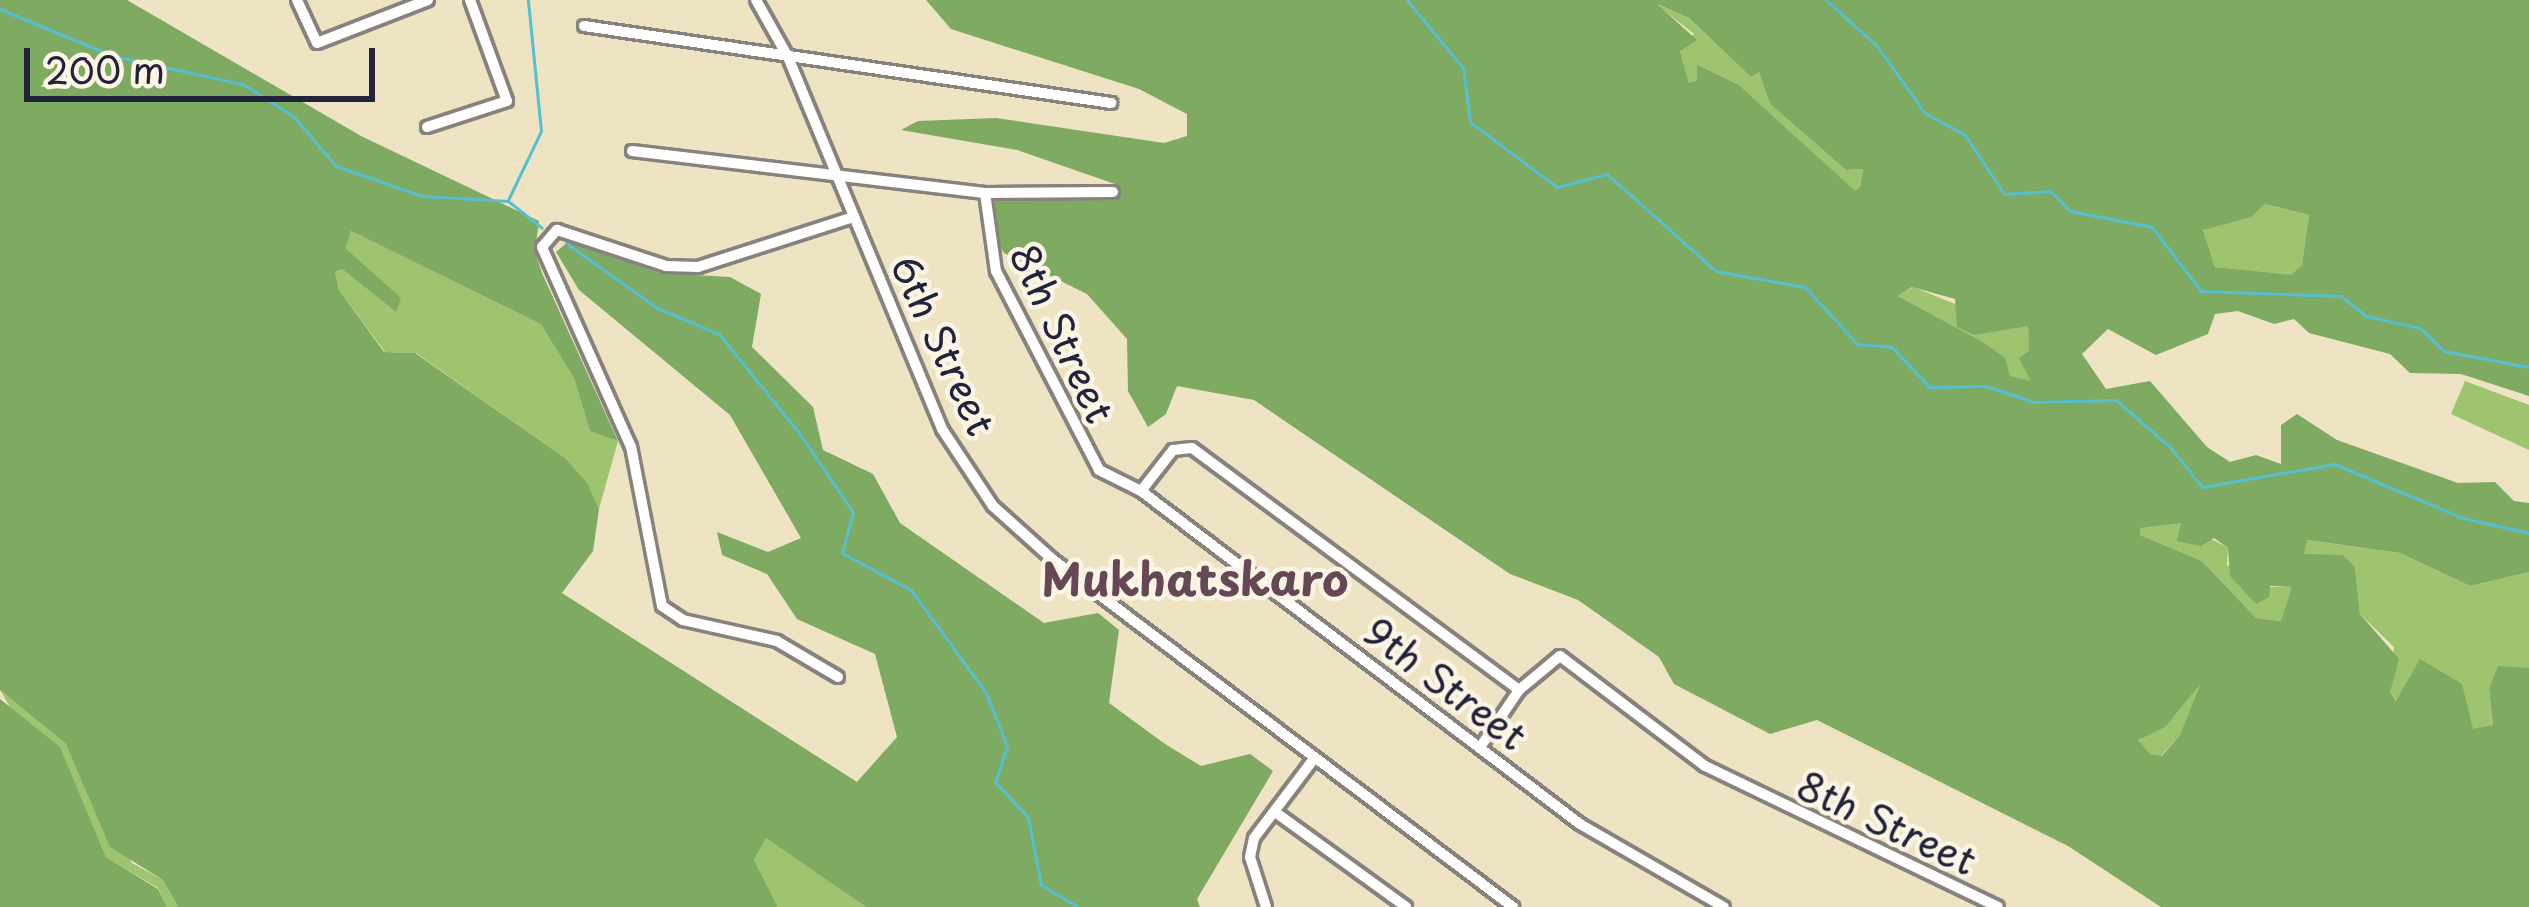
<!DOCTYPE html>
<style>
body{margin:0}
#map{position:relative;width:2529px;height:907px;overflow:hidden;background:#eee3c3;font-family:"Playpen Sans",sans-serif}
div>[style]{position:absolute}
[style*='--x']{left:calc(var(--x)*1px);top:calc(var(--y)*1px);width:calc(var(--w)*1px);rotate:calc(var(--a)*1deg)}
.green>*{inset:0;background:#9ec46f}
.forest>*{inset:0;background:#7eaa62}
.stream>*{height:3px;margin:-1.5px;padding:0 1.5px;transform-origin:1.5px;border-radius:1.5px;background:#56c0d1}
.roads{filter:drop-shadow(3px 0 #88827f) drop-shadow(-3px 0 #88827f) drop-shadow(0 3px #88827f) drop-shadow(0 -3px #88827f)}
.minor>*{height:10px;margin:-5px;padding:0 5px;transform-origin:5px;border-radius:5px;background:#fff}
span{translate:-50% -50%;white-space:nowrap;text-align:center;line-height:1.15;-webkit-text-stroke:9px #fcf5e5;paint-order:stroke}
.street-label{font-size:39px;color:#22223b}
.quarter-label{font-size:45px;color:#664855;font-weight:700}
.scale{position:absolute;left:24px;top:48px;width:351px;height:54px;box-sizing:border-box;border:6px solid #22223b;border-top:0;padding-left:15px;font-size:36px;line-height:42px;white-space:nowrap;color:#22223b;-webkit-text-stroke:9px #fcf5e5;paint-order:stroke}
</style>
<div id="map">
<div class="green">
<i style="clip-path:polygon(1656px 4px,1689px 18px,1751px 77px,1759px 72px,1770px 104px,1846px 170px,1863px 169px,1860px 187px,1855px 192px,1739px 85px,1697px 66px,1697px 80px,1689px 83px,1680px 51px,1694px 34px)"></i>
<i style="clip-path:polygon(2265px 204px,2309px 215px,2302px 265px,2291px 276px,2215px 267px,2203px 230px)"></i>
<i style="clip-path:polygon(351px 231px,542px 324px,574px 378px,590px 430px,618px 441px,599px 509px,565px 458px,416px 353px,385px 352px,339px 290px,335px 272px,342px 269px,395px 311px,344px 248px)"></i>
<i style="clip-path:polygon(1913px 287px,2005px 324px,2028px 325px,2031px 382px,2010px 376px,1983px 342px,1898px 296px)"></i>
<i style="clip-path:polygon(2465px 381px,2529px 405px,2529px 450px,2451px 414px)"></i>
<i style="clip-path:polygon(2181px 522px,2228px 548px,2227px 565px,2269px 587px,2293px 587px,2281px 621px,2256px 618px,2202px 561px,2140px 535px,2140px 527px)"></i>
<i style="clip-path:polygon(2306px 540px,2400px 553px,2470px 586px,2529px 572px,2529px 668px,2489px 689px,2493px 725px,2473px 730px,2443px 677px,2421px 659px,2397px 702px,2390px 692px,2394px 647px,2360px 614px,2355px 567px,2304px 554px)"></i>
<i style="clip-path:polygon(2194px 683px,2201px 683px,2200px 697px,2180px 735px,2161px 756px,2150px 754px,2138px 741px)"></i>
<i style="clip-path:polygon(0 690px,66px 744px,132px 863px,163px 880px,178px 907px,167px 907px,158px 888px,106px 857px,60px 748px,17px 719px)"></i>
<i style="clip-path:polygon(766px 838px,813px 870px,866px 907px,778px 907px,754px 860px)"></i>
</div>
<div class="forest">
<i style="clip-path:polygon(0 0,127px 0,361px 136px,539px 221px,535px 252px,542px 273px,618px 441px,590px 431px,574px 378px,541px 324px,351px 231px,345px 248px,401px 298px,396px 312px,342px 269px,335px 272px,339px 290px,384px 352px,415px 353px,565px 458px,587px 483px,599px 509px,593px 551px,562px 593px,857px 782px,897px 737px,875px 654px,797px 619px,767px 574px,722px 555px,717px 532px,768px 552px,801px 538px,730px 415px,579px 290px,556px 252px,569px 241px,659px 273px,730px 277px,761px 294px,752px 347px,813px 407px,823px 450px,873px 474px,900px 523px,1044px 623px,1098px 613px,1119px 630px,1109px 703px,1165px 744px,1201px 766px,1250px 754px,1273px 771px,1197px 899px,1200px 907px,866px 907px,766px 838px,754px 860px,778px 907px,178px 907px,163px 880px,110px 847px,66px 744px,0 690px)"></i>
<i style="clip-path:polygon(evenodd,926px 0,2529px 0,2529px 396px,2461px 374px,2410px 373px,2390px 354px,2309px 333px,2294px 319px,2274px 324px,2238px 311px,2215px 314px,2208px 334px,2156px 355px,2108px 329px,2082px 354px,2106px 389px,2150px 381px,2207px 447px,2230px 462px,2256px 455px,2281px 464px,2281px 425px,2297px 414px,2337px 440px,2458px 483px,2495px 482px,2514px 501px,2529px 503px,2529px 572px,2470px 586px,2400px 553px,2307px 540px,2304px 554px,2343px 555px,2355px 567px,2360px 614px,2399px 659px,2390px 692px,2396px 701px,2420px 659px,2462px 684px,2473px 729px,2493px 725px,2489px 689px,2498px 666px,2529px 668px,2529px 907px,2161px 907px,2068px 846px,1817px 720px,1770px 734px,1674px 684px,1659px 657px,1578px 600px,1510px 574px,1254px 400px,1177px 386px,1166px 414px,1148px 427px,1128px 391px,1127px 339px,1087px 294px,1004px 253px,991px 232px,995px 201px,1106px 199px,1115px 184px,1017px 150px,901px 130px,918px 121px,996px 118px,1164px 143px,1187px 136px,1187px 114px,1139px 89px,951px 29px,926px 0,1657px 4px,1689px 18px,1751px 77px,1759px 72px,1770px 104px,1846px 170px,1863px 169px,1860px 187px,1855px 191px,1739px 85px,1697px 65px,1697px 80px,1689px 83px,1680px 51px,1697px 40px,1657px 4px,926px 0,2265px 204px,2309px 215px,2302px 265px,2291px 275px,2215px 267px,2203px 230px,2251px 217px,2265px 204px,926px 0,1912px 287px,1955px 299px,1957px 327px,1974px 335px,2028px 326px,2029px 351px,2019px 358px,2031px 381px,2010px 376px,2005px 358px,1983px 342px,1898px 296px,1912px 287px,926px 0,2181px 523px,2177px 541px,2201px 546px,2214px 538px,2228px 548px,2230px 576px,2256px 604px,2269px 597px,2270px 586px,2292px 587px,2281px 621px,2256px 618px,2202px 561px,2140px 535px,2140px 528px,2181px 523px,926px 0,2201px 683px,2180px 735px,2162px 756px,2150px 754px,2138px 740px,2165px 727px,2201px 683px)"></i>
<i style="clip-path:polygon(0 699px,60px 747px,106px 857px,158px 889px,167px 907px,0 907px)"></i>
</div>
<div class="stream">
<i style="--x:1407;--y:0;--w:88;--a:50.5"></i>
<i style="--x:1463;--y:68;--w:54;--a:82.6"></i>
<i style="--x:1470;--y:122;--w:109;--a:36.8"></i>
<i style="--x:1557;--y:187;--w:52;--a:-14.6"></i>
<i style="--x:1607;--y:174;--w:146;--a:41.7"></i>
<i style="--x:1716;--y:271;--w:90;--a:10.2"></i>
<i style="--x:1805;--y:287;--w:77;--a:47.6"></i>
<i style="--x:1857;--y:344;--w:35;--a:5"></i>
<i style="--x:1892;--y:347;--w:54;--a:47.2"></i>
<i style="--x:1929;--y:387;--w:57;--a:-1"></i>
<i style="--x:1986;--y:386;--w:51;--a:18.4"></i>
<i style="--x:2034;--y:402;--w:82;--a:-1.4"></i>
<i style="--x:2116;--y:400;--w:73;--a:41.1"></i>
<i style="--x:2171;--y:448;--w:50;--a:51.5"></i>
<i style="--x:2202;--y:487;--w:134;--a:-9.9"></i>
<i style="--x:2334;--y:464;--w:140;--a:22.7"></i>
<i style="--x:2463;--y:518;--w:68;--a:12.8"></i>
<i style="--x:1826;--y:0;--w:69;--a:42"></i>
<i style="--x:1877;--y:46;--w:82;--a:54.4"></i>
<i style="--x:1925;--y:113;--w:46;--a:28.8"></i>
<i style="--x:1965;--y:135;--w:71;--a:56.5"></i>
<i style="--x:2004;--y:194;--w:46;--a:-3.7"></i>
<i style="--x:2050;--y:191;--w:28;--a:45"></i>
<i style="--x:2070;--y:211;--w:84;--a:11"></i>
<i style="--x:2152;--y:227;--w:81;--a:52.6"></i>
<i style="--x:2201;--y:291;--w:140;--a:2"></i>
<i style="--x:2341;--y:296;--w:32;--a:39"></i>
<i style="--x:2366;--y:316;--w:55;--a:12.5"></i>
<i style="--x:2420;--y:328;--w:33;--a:44"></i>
<i style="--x:2444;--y:351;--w:86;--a:10.7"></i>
<i style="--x:0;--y:9;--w:122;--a:22.6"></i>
<i style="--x:113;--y:56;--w:133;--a:12.2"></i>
<i style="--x:243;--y:84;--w:59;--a:32.6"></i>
<i style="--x:293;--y:116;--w:66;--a:49.3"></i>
<i style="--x:336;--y:166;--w:91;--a:19.2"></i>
<i style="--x:422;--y:196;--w:86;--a:3.3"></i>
<i style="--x:508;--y:201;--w:43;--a:38.5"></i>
<i style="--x:508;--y:200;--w:76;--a:-64.4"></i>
<i style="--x:541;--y:131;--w:132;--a:-95.7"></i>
<i style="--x:566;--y:243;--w:112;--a:35.5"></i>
<i style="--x:657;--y:308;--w:67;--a:22.8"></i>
<i style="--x:719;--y:334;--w:129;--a:51"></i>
<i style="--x:800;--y:434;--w:94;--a:55.8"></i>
<i style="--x:853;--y:512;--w:42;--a:105"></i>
<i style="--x:842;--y:553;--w:78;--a:28.2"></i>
<i style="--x:911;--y:590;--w:127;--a:53.9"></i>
<i style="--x:986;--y:693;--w:57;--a:68.4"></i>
<i style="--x:1007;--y:746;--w:38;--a:108"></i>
<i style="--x:995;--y:782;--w:48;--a:46.7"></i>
<i style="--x:1028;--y:817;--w:69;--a:79.2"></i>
<i style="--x:1041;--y:885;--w:43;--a:30.7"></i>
</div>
<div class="roads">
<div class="minor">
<i style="--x:297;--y:0;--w:47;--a:65.1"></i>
<i style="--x:317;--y:43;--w:119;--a:-21.2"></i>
<i style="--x:756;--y:0;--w:65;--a:60.7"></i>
<i style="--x:788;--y:57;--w:403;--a:67.5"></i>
<i style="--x:942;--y:429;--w:92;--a:56.5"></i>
<i style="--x:993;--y:506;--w:79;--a:41.9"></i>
<i style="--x:1052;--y:559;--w:578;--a:37.05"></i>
<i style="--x:584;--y:26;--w:533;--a:8.31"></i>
<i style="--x:427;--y:127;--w:84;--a:-18"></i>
<i style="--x:507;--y:101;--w:108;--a:-110.1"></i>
<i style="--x:632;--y:151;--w:355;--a:6.8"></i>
<i style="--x:985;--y:193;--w:128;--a:-0.4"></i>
<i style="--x:985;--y:193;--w:79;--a:82"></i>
<i style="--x:996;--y:271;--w:224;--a:62.6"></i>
<i style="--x:1099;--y:470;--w:47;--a:26.6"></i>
<i style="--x:1141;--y:491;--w:551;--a:37.18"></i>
<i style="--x:1580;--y:824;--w:166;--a:30"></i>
<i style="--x:1141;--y:491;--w:52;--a:-52"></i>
<i style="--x:1173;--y:450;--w:19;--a:-6"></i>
<i style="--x:1192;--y:448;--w:407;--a:36.5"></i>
<i style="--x:838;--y:677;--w:71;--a:-149.5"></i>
<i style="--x:777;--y:641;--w:96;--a:-167.4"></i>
<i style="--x:683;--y:620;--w:25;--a:-146"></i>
<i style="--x:662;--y:606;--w:162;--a:-101"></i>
<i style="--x:631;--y:447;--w:219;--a:-114"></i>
<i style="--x:542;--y:247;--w:23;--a:-49"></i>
<i style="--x:557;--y:230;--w:115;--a:18.3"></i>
<i style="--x:666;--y:266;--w:32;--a:2"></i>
<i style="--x:698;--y:267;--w:164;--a:-17.8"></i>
<i style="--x:1481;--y:746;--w:68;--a:-55.8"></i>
<i style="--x:1519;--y:690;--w:53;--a:-39.7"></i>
<i style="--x:1560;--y:656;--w:182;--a:37.2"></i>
<i style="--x:1705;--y:766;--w:325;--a:25.7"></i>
<i style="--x:1275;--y:812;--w:162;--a:35.9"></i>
<i style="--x:1266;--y:907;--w:52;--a:-107.7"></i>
<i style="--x:1250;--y:857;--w:19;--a:-78"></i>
<i style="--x:1254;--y:838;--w:98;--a:-52.9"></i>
</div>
</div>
<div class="street-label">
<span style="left:1063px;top:333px;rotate:65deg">8th Street</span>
<span style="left:944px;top:345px;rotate:65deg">6th Street</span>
<span style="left:1446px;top:683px;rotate:37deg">9th Street</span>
<span style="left:1887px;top:822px;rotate:25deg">8th Street</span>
</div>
<div class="quarter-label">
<span style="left:1195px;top:578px">Mukhatskaro</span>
</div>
<div class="scale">200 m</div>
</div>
